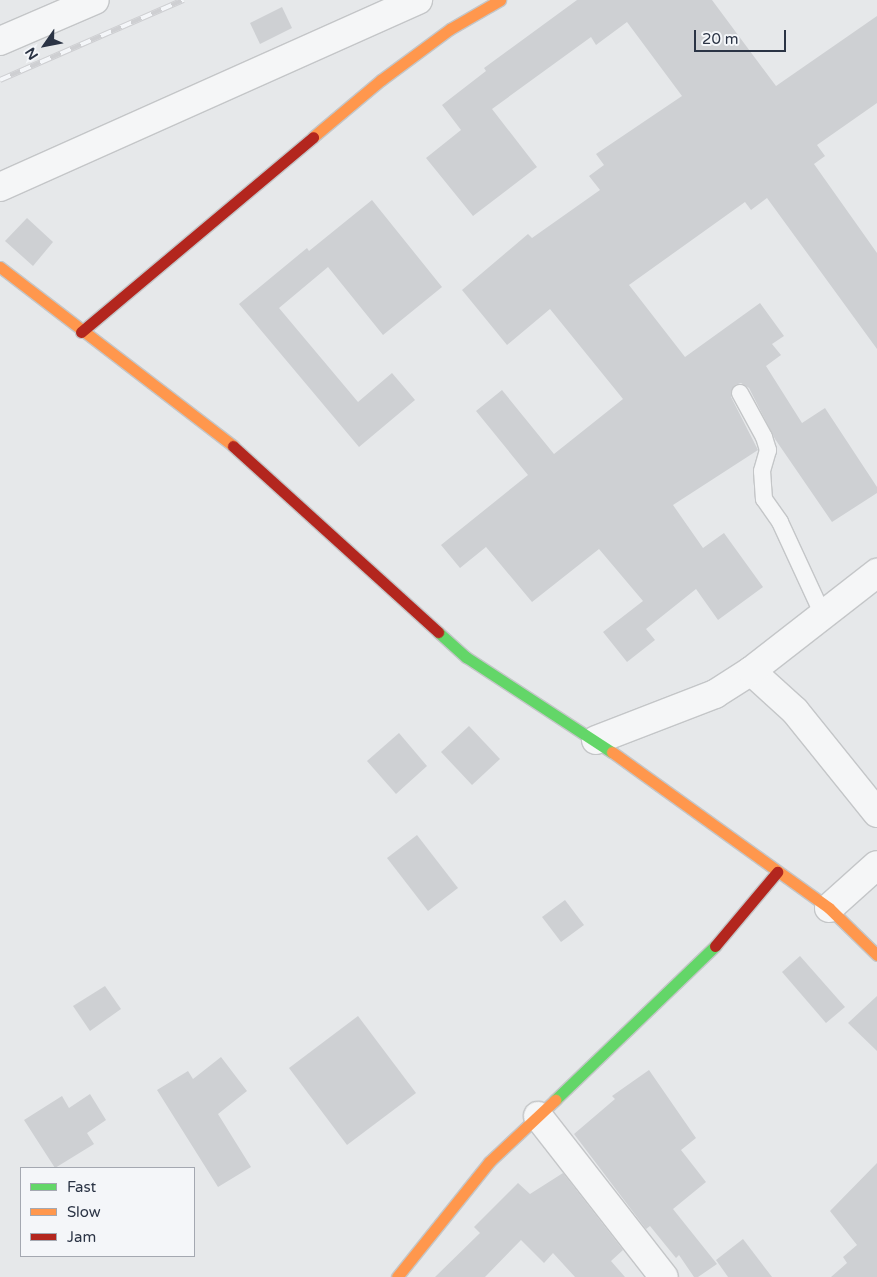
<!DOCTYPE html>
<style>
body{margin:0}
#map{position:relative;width:877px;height:1277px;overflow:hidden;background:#e6e8ea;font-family:"Varela Round",sans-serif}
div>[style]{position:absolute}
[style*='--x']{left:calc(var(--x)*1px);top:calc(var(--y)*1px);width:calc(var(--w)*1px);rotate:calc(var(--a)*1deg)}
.building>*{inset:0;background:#ced0d3}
.roads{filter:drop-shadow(1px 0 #c4c6c8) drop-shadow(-1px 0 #c4c6c8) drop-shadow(0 1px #c4c6c8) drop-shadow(0 -1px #c4c6c8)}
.lane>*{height:16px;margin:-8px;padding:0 8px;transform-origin:8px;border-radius:8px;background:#f5f6f7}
.street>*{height:28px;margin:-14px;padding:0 14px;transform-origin:14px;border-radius:14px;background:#f5f6f7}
.fast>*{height:11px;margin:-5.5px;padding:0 5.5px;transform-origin:5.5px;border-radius:5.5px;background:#63d668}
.slow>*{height:11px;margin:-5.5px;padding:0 5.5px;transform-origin:5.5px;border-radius:5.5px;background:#ff974d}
.jam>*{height:11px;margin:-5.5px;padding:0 5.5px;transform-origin:5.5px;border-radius:5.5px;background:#b3261e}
.rail>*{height:5.5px;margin-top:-2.75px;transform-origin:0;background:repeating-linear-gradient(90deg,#f4f6f9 0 11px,#cecfd2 0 22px);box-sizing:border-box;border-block:1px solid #cecfd2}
span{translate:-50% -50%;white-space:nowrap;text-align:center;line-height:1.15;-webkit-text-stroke:4.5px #f4f6f9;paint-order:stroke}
.legend{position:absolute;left:20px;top:1167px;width:175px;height:90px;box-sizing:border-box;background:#f4f6f9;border:1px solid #a4a8b1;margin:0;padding:6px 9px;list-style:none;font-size:15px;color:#2b3445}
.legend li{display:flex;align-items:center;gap:10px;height:25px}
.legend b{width:25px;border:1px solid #a4a8b1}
.north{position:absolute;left:20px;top:20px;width:50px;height:50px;-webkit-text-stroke:4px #f4f6f9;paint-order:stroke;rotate:237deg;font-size:14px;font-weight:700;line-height:20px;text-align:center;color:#2b3445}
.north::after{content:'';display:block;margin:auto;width:18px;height:22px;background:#2b3445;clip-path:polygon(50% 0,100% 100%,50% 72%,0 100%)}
.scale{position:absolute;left:694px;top:30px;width:92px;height:22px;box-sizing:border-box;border:2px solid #2b3445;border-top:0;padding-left:6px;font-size:15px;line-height:18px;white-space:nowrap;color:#2b3445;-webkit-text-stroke:4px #f4f6f9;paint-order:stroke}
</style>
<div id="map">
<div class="building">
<i style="clip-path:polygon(577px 0,712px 0,776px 86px,877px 16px,877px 103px,817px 145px,825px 156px,814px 164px,877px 253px,877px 349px,767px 198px,751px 210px,745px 202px,629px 285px,685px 357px,760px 303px,784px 336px,772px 344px,781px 355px,766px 366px,802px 423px,825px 408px,877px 487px,877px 493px,832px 522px,775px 439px,749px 388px,741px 383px,735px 385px,731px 397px,758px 450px,673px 505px,703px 548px,724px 533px,763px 587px,718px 620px,696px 589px,646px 629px,655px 640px,627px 662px,603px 632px,643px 601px,599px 549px,532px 602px,486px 547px,460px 568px,441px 545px,528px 475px,476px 411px,502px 390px,554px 454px,623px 399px,550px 309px,507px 345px,462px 290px,528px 234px,532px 238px,600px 190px,589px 176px,604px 165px,596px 154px,682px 96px,627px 22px,596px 45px,591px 37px,492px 109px,537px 167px,473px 216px,426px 158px,461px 130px,442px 105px,486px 71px,484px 68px)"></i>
<i style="clip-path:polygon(282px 7px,292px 28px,260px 44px,250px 23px)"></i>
<i style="clip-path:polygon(372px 200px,442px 287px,383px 335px,328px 267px,279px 308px,358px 402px,392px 373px,415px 400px,359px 447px,239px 304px,307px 248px,309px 251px)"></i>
<i style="clip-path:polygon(27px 218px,53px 242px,33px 266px,5px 241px)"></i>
<i style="clip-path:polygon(469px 726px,500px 759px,472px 785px,441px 752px)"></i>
<i style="clip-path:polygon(399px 733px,427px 766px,396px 794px,367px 761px)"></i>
<i style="clip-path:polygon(417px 835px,458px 888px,428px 911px,387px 858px)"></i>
<i style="clip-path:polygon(565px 900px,584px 925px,561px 942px,542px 917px)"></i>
<i style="clip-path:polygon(800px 956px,845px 1007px,826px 1023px,782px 972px)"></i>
<i style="clip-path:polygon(105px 986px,121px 1009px,90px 1031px,73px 1006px)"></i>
<i style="clip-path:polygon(877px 996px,877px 1051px,848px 1023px)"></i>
<i style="clip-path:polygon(358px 1016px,416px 1093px,347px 1145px,289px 1068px)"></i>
<i style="clip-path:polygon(221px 1057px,247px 1091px,218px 1114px,251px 1167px,218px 1187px,157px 1090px,188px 1071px,193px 1079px)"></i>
<i style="clip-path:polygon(649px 1070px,696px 1138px,681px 1150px,706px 1182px,673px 1209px,717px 1264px,698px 1277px,694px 1277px,679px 1255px,676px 1258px,650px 1226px,646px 1229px,574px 1134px,615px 1099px,612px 1096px)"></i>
<i style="clip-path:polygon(90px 1094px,106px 1120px,87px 1133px,94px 1144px,55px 1168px,24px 1120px,62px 1096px,69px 1108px)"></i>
<i style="clip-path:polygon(877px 1163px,877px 1277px,831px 1277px,847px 1263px,843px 1257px,857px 1245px,830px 1211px)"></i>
<i style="clip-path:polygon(563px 1173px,623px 1250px,611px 1261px,625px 1277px,575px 1277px,553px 1253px,544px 1263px,521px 1240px,485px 1277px,435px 1277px,480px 1233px,474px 1227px,518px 1183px,530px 1194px)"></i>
<i style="clip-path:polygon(743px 1239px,772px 1277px,728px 1277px,716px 1260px)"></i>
</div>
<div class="roads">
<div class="lane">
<i style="--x:740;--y:393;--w:50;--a:61.4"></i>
<i style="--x:764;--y:437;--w:14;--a:73"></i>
<i style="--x:768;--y:450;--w:22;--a:106"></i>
<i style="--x:762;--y:471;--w:28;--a:86"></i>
<i style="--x:764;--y:499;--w:28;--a:55"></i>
<i style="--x:780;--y:522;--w:102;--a:65.2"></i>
</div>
<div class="street">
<i style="--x:0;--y:41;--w:103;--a:-23.3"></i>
<i style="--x:0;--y:187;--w:458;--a:-24.1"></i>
<i style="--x:751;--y:671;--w:59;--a:42.3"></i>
<i style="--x:795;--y:711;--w:131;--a:51.2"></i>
<i style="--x:596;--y:740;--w:128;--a:-21.1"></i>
<i style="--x:715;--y:694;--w:43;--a:-32.6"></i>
<i style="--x:751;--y:671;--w:160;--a:-37.9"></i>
<i style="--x:829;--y:908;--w:64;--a:-41.9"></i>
<i style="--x:538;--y:1116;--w:204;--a:52"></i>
</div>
<div class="fast">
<i style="--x:438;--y:632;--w:38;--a:42"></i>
<i style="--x:466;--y:657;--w:174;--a:33.1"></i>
<i style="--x:555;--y:1100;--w:222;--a:-43.9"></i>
</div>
<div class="slow">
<i style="--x:313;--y:137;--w:89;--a:-40"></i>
<i style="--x:381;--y:80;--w:86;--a:-36.5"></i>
<i style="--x:450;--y:29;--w:58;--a:-30.1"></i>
<i style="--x:0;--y:267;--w:294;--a:37.5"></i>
<i style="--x:612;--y:752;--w:267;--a:35.7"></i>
<i style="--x:829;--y:908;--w:67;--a:44.4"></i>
<i style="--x:397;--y:1277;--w:147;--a:-51.3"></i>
<i style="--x:489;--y:1162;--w:91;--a:-43.2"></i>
</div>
<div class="jam">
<i style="--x:81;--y:332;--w:303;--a:-40"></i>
<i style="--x:233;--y:446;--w:277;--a:42.2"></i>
<i style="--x:715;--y:946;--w:97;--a:-50"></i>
</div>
</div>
<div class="rail">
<i style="--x:0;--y:80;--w:200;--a:-23.6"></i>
</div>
<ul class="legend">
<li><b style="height:6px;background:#63d668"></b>Fast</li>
<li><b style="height:6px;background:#ff974d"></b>Slow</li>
<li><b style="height:6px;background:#b3261e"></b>Jam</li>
</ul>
<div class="north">N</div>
<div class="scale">20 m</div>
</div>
